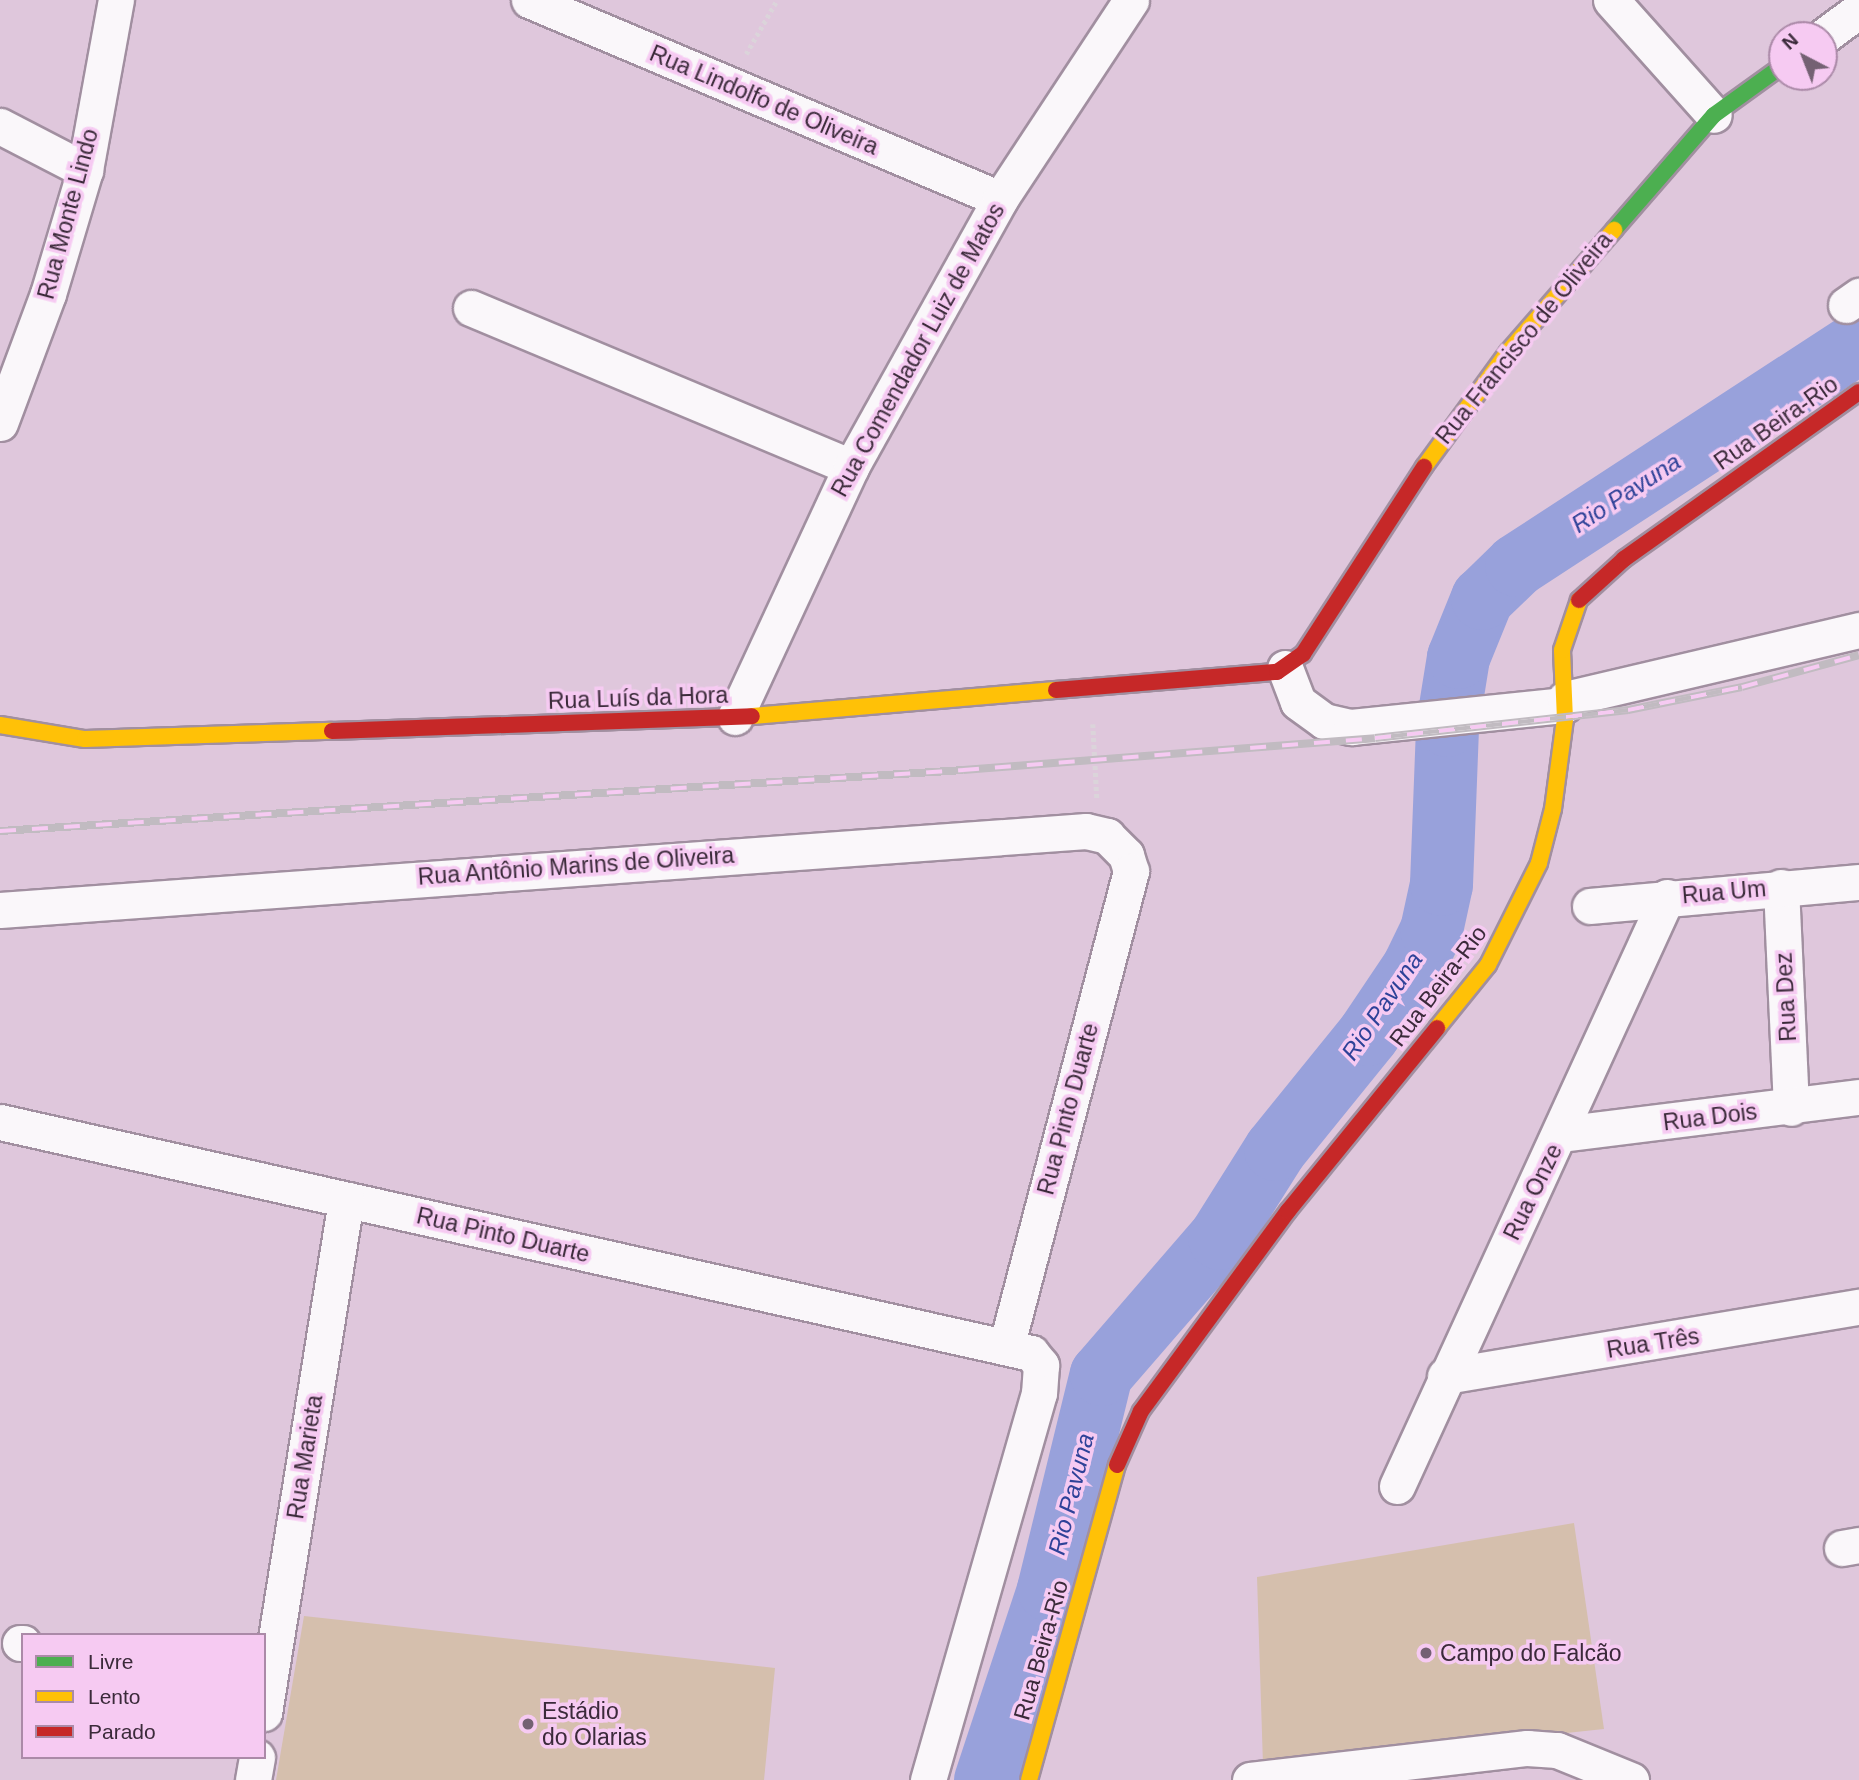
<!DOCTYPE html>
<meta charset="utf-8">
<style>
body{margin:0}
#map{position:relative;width:1859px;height:1780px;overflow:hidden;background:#dfc7dc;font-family:Arial,sans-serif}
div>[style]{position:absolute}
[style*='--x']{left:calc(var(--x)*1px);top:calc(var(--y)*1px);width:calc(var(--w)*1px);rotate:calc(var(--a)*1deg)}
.green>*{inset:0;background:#d5bfad}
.river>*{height:63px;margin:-31.5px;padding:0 31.5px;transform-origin:31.5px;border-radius:31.5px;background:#98a1db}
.path>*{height:4.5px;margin-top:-2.25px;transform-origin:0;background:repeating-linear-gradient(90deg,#dbd4da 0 3.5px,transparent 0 7px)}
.roads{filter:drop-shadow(2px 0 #a18fa0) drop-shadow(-2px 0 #a18fa0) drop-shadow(0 2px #a18fa0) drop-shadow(0 -2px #a18fa0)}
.street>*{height:35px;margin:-17.5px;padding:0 17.5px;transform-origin:17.5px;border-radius:17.5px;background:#faf7fa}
.fast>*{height:16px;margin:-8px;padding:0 8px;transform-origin:8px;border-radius:8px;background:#4caf50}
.slow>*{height:16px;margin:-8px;padding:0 8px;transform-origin:8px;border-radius:8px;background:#ffc107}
.jam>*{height:16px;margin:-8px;padding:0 8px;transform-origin:8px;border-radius:8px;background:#c62828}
.rail>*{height:8px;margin-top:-4px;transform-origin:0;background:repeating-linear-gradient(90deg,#f6caf2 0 16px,#c1bbc1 0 32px);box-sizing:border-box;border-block:2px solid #c1bbc1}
.dots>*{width:19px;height:19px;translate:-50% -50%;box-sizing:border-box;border:4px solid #f6caf2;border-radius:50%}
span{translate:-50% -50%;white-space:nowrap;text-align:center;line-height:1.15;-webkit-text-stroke:7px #f6caf2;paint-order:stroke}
.street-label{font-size:23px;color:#3b2a3a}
.poi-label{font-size:23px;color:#3b2a3a}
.left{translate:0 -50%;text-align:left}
.water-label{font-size:24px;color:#2e4298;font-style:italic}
.legend{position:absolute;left:21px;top:1633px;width:245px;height:126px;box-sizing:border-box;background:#f6caf2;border:2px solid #ab8aa8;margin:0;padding:9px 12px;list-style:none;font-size:21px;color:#3b2a3a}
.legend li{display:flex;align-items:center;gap:14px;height:35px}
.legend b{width:35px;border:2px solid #ab8aa8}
.north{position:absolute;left:1768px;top:21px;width:70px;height:70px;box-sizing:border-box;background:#f6caf2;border:2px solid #ab8aa8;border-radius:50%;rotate:318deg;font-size:19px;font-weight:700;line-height:28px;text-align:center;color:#3b2a3a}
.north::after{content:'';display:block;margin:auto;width:24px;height:32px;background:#746173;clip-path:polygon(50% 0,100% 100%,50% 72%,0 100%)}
</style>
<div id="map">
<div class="green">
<i style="clip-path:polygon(1574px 1523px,1604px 1729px,1263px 1765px,1257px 1577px)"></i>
<i style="clip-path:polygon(304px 1616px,775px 1668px,764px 1780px,276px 1780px)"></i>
</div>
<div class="river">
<i style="--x:985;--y:1780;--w:201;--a:-71.7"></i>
<i style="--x:1048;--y:1589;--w:221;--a:-76.2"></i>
<i style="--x:1101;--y:1374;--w:180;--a:-49.1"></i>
<i style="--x:1219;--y:1238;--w:105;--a:-57.8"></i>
<i style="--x:1275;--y:1149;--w:148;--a:-51"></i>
<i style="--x:1368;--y:1034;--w:81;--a:-56.1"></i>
<i style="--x:1413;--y:967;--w:41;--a:-64.1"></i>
<i style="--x:1431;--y:930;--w:47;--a:-77.7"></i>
<i style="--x:1441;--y:884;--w:159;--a:-87.8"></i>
<i style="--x:1447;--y:725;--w:69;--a:-80.8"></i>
<i style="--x:1458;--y:657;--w:64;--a:-67.9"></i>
<i style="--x:1482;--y:598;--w:47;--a:-44.1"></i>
<i style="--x:1516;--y:565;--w:410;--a:-33.1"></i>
</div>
<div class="path">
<i style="--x:746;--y:54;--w:62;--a:-60.1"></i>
<i style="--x:1093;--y:724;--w:75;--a:86.9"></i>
</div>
<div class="roads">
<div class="street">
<i style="--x:529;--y:0;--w:511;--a:22.9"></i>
<i style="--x:1611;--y:0;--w:154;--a:48.2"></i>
<i style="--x:1824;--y:36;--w:44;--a:-36.6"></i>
<i style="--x:0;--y:126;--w:96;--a:27.4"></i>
<i style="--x:1846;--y:305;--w:16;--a:-35"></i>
<i style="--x:471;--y:308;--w:412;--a:22.7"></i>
<i style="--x:0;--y:423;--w:138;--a:-69.6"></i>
<i style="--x:48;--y:294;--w:129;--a:-73.4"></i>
<i style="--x:85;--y:170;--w:173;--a:-79.7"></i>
<i style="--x:1285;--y:668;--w:36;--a:69"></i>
<i style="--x:1298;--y:702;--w:32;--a:36"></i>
<i style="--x:1324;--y:721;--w:28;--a:13"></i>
<i style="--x:1351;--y:727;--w:215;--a:-5.9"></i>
<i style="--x:1565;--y:699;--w:302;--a:-13.2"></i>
<i style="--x:735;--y:717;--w:276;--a:-65.1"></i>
<i style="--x:851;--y:467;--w:307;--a:-60.9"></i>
<i style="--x:1000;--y:199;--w:238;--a:-56.6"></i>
<i style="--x:1781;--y:887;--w:221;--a:87.4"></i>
<i style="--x:1590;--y:906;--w:270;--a:-5.1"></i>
<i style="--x:0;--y:910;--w:1089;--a:-4.16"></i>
<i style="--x:1086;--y:831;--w:22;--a:13"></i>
<i style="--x:1107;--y:836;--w:27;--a:45"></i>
<i style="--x:1126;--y:855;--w:17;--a:73"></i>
<i style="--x:1131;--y:871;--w:492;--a:104.7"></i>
<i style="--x:0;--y:1122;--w:1057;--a:12.63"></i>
<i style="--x:1031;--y:1353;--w:16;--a:50"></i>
<i style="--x:1041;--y:1365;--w:28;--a:94"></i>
<i style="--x:1039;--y:1393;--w:403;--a:106"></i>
<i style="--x:1561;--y:1134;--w:300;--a:-7.1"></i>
<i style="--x:1445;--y:1376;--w:420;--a:-9.5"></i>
<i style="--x:1397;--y:1486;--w:648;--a:-65.37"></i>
<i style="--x:1842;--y:1548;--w:17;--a:-10"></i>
<i style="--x:20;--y:1643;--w:3;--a:0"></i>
<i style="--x:264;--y:1713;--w:520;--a:-80.92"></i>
<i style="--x:253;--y:1780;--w:23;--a:-80"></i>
<i style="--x:1250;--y:1780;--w:279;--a:-6.6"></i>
<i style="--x:1527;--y:1748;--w:30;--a:4"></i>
<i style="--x:1557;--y:1750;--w:80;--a:22.1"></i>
</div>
<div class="fast">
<i style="--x:1614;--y:230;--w:152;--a:-49"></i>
<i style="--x:1714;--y:115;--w:84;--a:-35.8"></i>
</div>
<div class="slow">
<i style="--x:1424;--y:467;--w:142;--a:-53.9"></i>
<i style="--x:1508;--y:352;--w:162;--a:-49"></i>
<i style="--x:752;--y:716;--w:305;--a:-4.9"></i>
<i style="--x:0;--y:725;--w:86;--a:9.4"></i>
<i style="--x:85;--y:739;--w:247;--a:-1.9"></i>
<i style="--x:1437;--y:1028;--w:81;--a:-51"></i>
<i style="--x:1488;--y:965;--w:114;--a:-63.4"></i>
<i style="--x:1539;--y:863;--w:56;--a:-75.5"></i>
<i style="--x:1553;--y:809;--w:91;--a:-82.4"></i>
<i style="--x:1565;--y:719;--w:69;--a:-92.5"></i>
<i style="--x:1562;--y:650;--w:53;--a:-71.2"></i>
<i style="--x:1029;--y:1780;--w:327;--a:-74.4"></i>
</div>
<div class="jam">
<i style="--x:1579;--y:600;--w:61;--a:-42.3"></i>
<i style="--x:1624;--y:559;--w:288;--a:-35.4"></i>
<i style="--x:1056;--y:690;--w:222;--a:-4.7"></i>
<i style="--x:1277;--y:672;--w:32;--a:-35"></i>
<i style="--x:1303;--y:654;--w:223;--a:-57.1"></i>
<i style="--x:332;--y:731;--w:420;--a:-2"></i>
<i style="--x:1117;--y:1465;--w:59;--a:-66"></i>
<i style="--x:1141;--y:1411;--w:248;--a:-53.7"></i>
<i style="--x:1288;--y:1211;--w:236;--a:-50.8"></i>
</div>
</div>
<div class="rail">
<i style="--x:0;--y:831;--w:965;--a:-3.62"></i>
<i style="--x:963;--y:770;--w:413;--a:-4.4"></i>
<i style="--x:1375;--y:738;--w:255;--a:-6.3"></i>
<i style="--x:1628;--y:710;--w:116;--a:-11.4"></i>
<i style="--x:1742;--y:687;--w:121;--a:-15.3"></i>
</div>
<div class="dots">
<i style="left:1426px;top:1653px;background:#746173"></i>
<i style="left:528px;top:1724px;background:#746173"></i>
</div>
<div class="street-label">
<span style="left:764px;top:100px;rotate:23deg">Rua Lindolfo de Oliveira</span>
<span style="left:68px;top:214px;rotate:-75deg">Rua Monte Lindo</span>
<span style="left:1524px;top:338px;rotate:-51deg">Rua Francisco de Oliveira</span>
<span style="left:918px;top:350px;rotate:-61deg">Rua Comendador Luiz de Matos</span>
<span style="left:1776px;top:423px;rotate:-35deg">Rua Beira-Rio</span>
<span style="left:638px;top:698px;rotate:-2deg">Rua Luís da Hora</span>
<span style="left:576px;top:866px;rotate:-4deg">Rua Antônio Marins de Oliveira</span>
<span style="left:1724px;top:892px;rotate:-5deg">Rua Um</span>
<span style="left:1438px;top:986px;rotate:-53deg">Rua Beira-Rio</span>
<span style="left:1786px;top:997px;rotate:-93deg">Rua Dez</span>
<span style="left:1068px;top:1109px;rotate:-75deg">Rua Pinto Duarte</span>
<span style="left:1710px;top:1117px;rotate:-7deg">Rua Dois</span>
<span style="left:1533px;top:1192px;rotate:-64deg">Rua Onze</span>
<span style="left:503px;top:1235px;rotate:13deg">Rua Pinto Duarte</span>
<span style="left:1653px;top:1343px;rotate:-9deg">Rua Três</span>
<span style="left:305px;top:1457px;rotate:-81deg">Rua Marieta</span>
<span style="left:1041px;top:1650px;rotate:-74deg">Rua Beira-Rio</span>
</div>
<div class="poi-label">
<span class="left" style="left:1440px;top:1653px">Campo do Falcão</span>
<span class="left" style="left:542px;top:1724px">Estádio<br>do Olarias</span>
</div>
<div class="water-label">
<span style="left:1626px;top:493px;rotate:-33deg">Rio Pavuna</span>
<span style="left:1382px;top:1006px;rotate:-56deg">Rio Pavuna</span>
<span style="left:1071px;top:1494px;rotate:-76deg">Rio Pavuna</span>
</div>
<ul class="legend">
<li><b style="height:9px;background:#4caf50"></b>Livre</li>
<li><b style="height:9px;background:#ffc107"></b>Lento</li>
<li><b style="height:9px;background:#c62828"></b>Parado</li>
</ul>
<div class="north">N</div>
</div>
